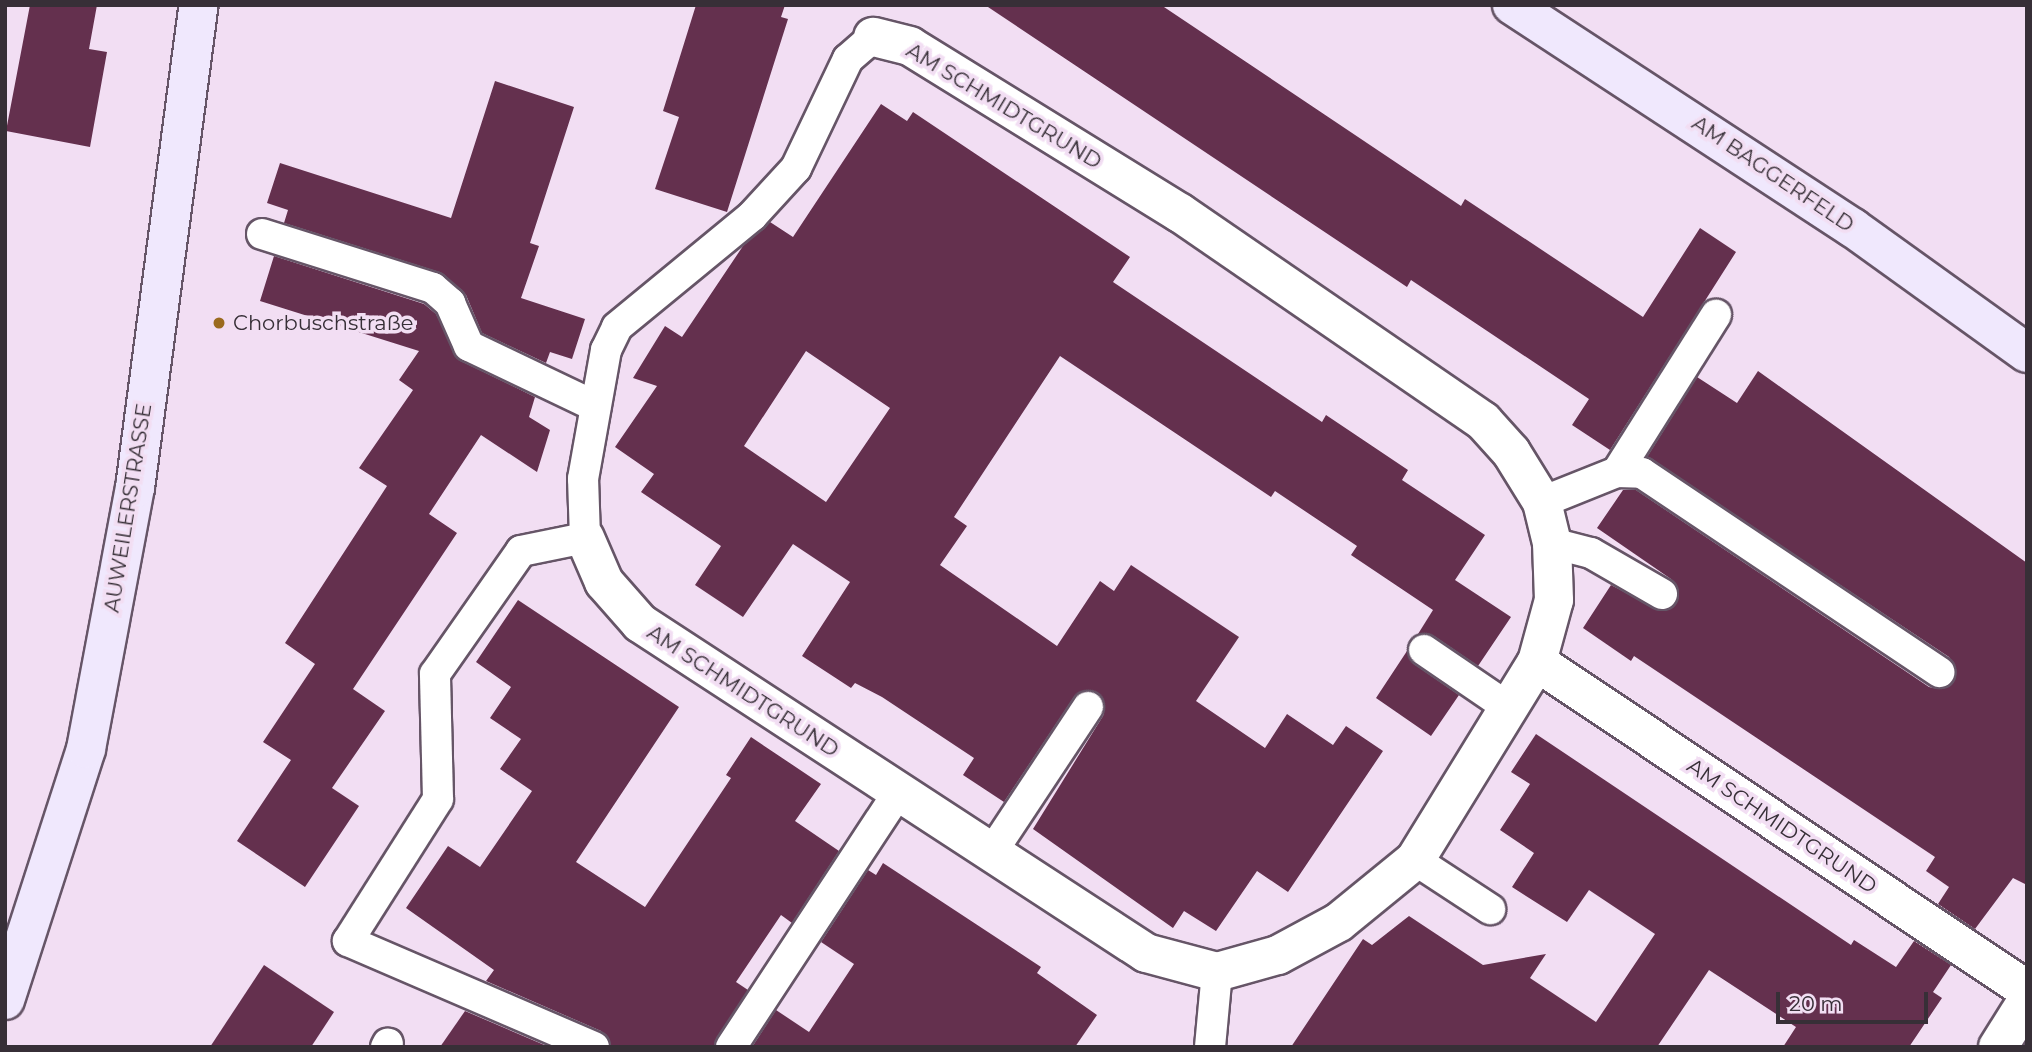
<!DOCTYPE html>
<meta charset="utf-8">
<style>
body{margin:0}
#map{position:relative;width:2032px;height:1052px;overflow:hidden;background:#f2def3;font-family:Montserrat,sans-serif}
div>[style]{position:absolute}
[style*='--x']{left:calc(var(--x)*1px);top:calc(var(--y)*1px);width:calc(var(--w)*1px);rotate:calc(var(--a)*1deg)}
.building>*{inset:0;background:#64304e}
.roads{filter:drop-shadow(2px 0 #665567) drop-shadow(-2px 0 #665567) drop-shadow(0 2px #665567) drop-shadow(0 -2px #665567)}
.lane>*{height:30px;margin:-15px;padding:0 15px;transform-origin:15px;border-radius:15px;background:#fff}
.street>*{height:38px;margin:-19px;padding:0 19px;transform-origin:19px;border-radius:19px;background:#fff}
.secondary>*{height:38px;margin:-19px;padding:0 19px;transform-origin:19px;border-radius:19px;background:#f0e8fd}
.dots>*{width:19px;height:19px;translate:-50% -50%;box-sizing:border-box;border:4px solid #f2def3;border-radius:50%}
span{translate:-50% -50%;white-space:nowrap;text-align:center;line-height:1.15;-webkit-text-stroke:7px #f2def3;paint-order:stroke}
.street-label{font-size:21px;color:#372f37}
.poi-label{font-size:21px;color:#372f37}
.left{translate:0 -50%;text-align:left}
.frame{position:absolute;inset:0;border:7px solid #372f37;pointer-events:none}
.scale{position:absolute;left:1776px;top:992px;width:152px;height:32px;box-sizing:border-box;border:4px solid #372f37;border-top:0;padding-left:9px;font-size:21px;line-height:24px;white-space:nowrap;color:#372f37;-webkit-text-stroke:5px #f2def3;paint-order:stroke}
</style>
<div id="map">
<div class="building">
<i style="clip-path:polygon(30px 5px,97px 5px,89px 49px,107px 52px,90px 147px,6px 131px)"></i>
<i style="clip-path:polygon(696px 5px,785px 5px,781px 17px,788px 19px,727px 212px,655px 189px,679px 117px,663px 111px)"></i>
<i style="clip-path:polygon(985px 5px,1161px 5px,1461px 206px,1465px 199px,1643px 317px,1700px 228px,1736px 252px,1610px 450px,1572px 425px,1589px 399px,1411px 280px,1407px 287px)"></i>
<i style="clip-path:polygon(495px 81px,574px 107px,530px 243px,539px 246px,521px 298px,585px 319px,572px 359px,550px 352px,546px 363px,482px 333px,466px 295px,439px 272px,284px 223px,288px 210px,267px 203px,280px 163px,451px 218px)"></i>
<i style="clip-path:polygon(evenodd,881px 104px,907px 121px,913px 112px,1130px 257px,1113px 282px,1322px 422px,1326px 415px,1408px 470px,1402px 480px,1485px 535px,1455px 580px,1511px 617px,1478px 666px,1434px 636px,1418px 634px,1433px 610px,1351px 555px,1357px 546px,1275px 491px,1271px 497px,1060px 356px,954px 517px,967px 526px,940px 565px,1057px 646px,1100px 581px,1114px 591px,1131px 565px,1239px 637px,1196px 701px,1265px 748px,1287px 714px,1333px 745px,1346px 726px,1383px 751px,1288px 892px,1257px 871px,1216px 931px,1184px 911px,1173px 928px,1033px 829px,1103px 716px,1105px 707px,1098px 693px,1088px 690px,1074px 697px,1004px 802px,963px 775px,974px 758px,882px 697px,855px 683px,851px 688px,802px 656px,850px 582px,793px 544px,743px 617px,695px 585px,721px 546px,641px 492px,654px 474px,615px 447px,657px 386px,633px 378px,665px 326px,682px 337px,743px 246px,770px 222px,793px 237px,881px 104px,806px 351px,890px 408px,826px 502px,744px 446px,806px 351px)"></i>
<i style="clip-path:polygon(274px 256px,424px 304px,436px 314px,461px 361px,535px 397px,529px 417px,550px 430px,537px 472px,481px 435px,429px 514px,457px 533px,353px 689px,385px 711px,332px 788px,359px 806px,305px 887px,237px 841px,291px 760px,263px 742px,315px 664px,285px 643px,387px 486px,359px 468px,413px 390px,399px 380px,419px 351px,260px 301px)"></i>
<i style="clip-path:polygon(1758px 371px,2027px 563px,2027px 885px,2013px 878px,1975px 929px,1938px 904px,1949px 887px,1926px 871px,1935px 857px,1634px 656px,1631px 661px,1583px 628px,1611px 585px,1661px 611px,1677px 602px,1671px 579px,1597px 528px,1623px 490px,1636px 490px,1929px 687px,1939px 689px,1953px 682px,1956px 672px,1949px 657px,1647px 457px,1697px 377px,1737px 403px)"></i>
<i style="clip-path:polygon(518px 600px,679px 707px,576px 862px,645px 907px,731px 778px,726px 775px,751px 737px,821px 784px,795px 821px,839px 851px,792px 923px,781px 915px,736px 982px,748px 990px,714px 1047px,611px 1047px,601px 1031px,486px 981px,494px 970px,406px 908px,448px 846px,480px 867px,532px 791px,500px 769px,521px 739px,490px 718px,511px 687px,476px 662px)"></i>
<i style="clip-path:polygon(1407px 651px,1414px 664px,1459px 695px,1431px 736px,1376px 698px)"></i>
<i style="clip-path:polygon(1536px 734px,1851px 945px,1854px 940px,1896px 967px,1914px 941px,1951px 965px,1933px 992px,1942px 998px,1909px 1047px,1783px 1047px,1796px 1027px,1709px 970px,1657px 1047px,1291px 1047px,1363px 939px,1372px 945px,1409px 916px,1483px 965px,1546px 954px,1530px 978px,1596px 1022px,1655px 934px,1589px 890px,1567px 922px,1512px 887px,1534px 853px,1500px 830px,1530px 784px,1511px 772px)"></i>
<i style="clip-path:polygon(883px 863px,1041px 967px,1037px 973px,1097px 1015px,1075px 1047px,752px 1047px,776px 1010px,809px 1032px,854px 964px,821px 942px,868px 870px,876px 875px)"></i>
<i style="clip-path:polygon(264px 965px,334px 1012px,311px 1047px,210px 1047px)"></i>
<i style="clip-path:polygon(465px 1011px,549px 1047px,440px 1047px)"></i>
</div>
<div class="roads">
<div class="lane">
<i style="--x:262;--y:234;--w:179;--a:17.5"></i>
<i style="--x:433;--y:288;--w:23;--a:41"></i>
<i style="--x:450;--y:303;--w:47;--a:66.2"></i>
<i style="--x:469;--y:346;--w:140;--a:25.5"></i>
<i style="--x:1617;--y:472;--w:186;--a:-57.8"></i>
<i style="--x:1542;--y:502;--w:81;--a:-21.8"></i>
<i style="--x:1617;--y:472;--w:25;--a:2"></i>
<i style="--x:1642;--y:473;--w:358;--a:33.8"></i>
<i style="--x:1552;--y:543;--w:40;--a:14.4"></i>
<i style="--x:1591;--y:553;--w:82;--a:30"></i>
<i style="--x:1424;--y:650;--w:103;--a:34.3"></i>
<i style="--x:992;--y:852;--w:174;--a:-56.5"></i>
<i style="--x:1415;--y:860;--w:90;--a:33.2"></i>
<i style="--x:386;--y:1047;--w:4;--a:-63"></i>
<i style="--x:594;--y:1047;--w:268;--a:-156.7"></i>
<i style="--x:348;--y:941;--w:168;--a:-57.6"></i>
<i style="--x:438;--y:799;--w:125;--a:-91.4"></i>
<i style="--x:435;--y:674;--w:150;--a:-55"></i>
<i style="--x:521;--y:551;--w:65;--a:-11.5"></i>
<i style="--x:585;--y:538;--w:59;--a:-91.9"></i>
<i style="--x:583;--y:479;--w:131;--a:-79.9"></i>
<i style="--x:606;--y:350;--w:25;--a:-64"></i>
<i style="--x:617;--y:327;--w:175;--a:-39.4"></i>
<i style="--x:752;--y:216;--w:65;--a:-47.5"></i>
<i style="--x:796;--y:168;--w:121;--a:-64.5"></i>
<i style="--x:848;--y:59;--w:33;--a:-41"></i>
<i style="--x:731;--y:1047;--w:304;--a:-56.7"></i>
<i style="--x:1210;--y:1047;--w:75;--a:-84.7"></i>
</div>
<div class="street">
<i style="--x:585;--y:538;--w:48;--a:66.6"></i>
<i style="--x:604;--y:582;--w:55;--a:48.7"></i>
<i style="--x:640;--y:623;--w:604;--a:33.11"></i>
<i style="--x:1146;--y:953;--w:73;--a:15"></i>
<i style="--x:1217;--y:972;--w:63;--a:-15.6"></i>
<i style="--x:1278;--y:955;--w:69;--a:-28.4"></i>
<i style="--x:1339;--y:922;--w:98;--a:-39.2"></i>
<i style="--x:1415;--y:860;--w:233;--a:-58.4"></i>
<i style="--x:1537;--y:662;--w:64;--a:-74.7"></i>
<i style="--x:1554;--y:600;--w:57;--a:-92"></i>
<i style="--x:1552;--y:543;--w:42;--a:-103.7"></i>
<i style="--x:1542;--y:502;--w:59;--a:-121.8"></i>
<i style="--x:1511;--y:452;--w:42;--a:-132.1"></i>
<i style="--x:1483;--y:421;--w:368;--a:-145.5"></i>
<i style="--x:1180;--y:213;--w:317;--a:-148.3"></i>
<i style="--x:910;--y:46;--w:38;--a:-166"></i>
<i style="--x:1537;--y:662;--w:590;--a:33.8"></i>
<i style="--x:1998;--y:1047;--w:54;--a:-57.8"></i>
</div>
<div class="secondary">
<i style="--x:1512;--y:5;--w:407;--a:33.2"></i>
<i style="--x:1853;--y:228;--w:214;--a:35.7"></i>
<i style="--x:5;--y:1000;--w:264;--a:-72.1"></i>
<i style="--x:86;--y:749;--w:266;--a:-79.4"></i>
<i style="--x:135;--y:488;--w:487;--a:-82.5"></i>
</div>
</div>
<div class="dots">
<i style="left:219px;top:323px;background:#9b6a1e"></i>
</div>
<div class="street-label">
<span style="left:1004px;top:106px;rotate:31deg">AM SCHMIDTGRUND</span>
<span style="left:1773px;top:174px;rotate:34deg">AM BAGGERFELD</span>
<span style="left:128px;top:508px;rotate:-81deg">AUWEILERSTRASSE</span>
<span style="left:743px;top:691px;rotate:33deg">AM SCHMIDTGRUND</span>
<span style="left:1782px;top:826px;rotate:34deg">AM SCHMIDTGRUND</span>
</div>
<div class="poi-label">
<span class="left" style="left:233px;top:323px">Chorbuschstraße</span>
</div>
<div class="frame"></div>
<div class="scale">20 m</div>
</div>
